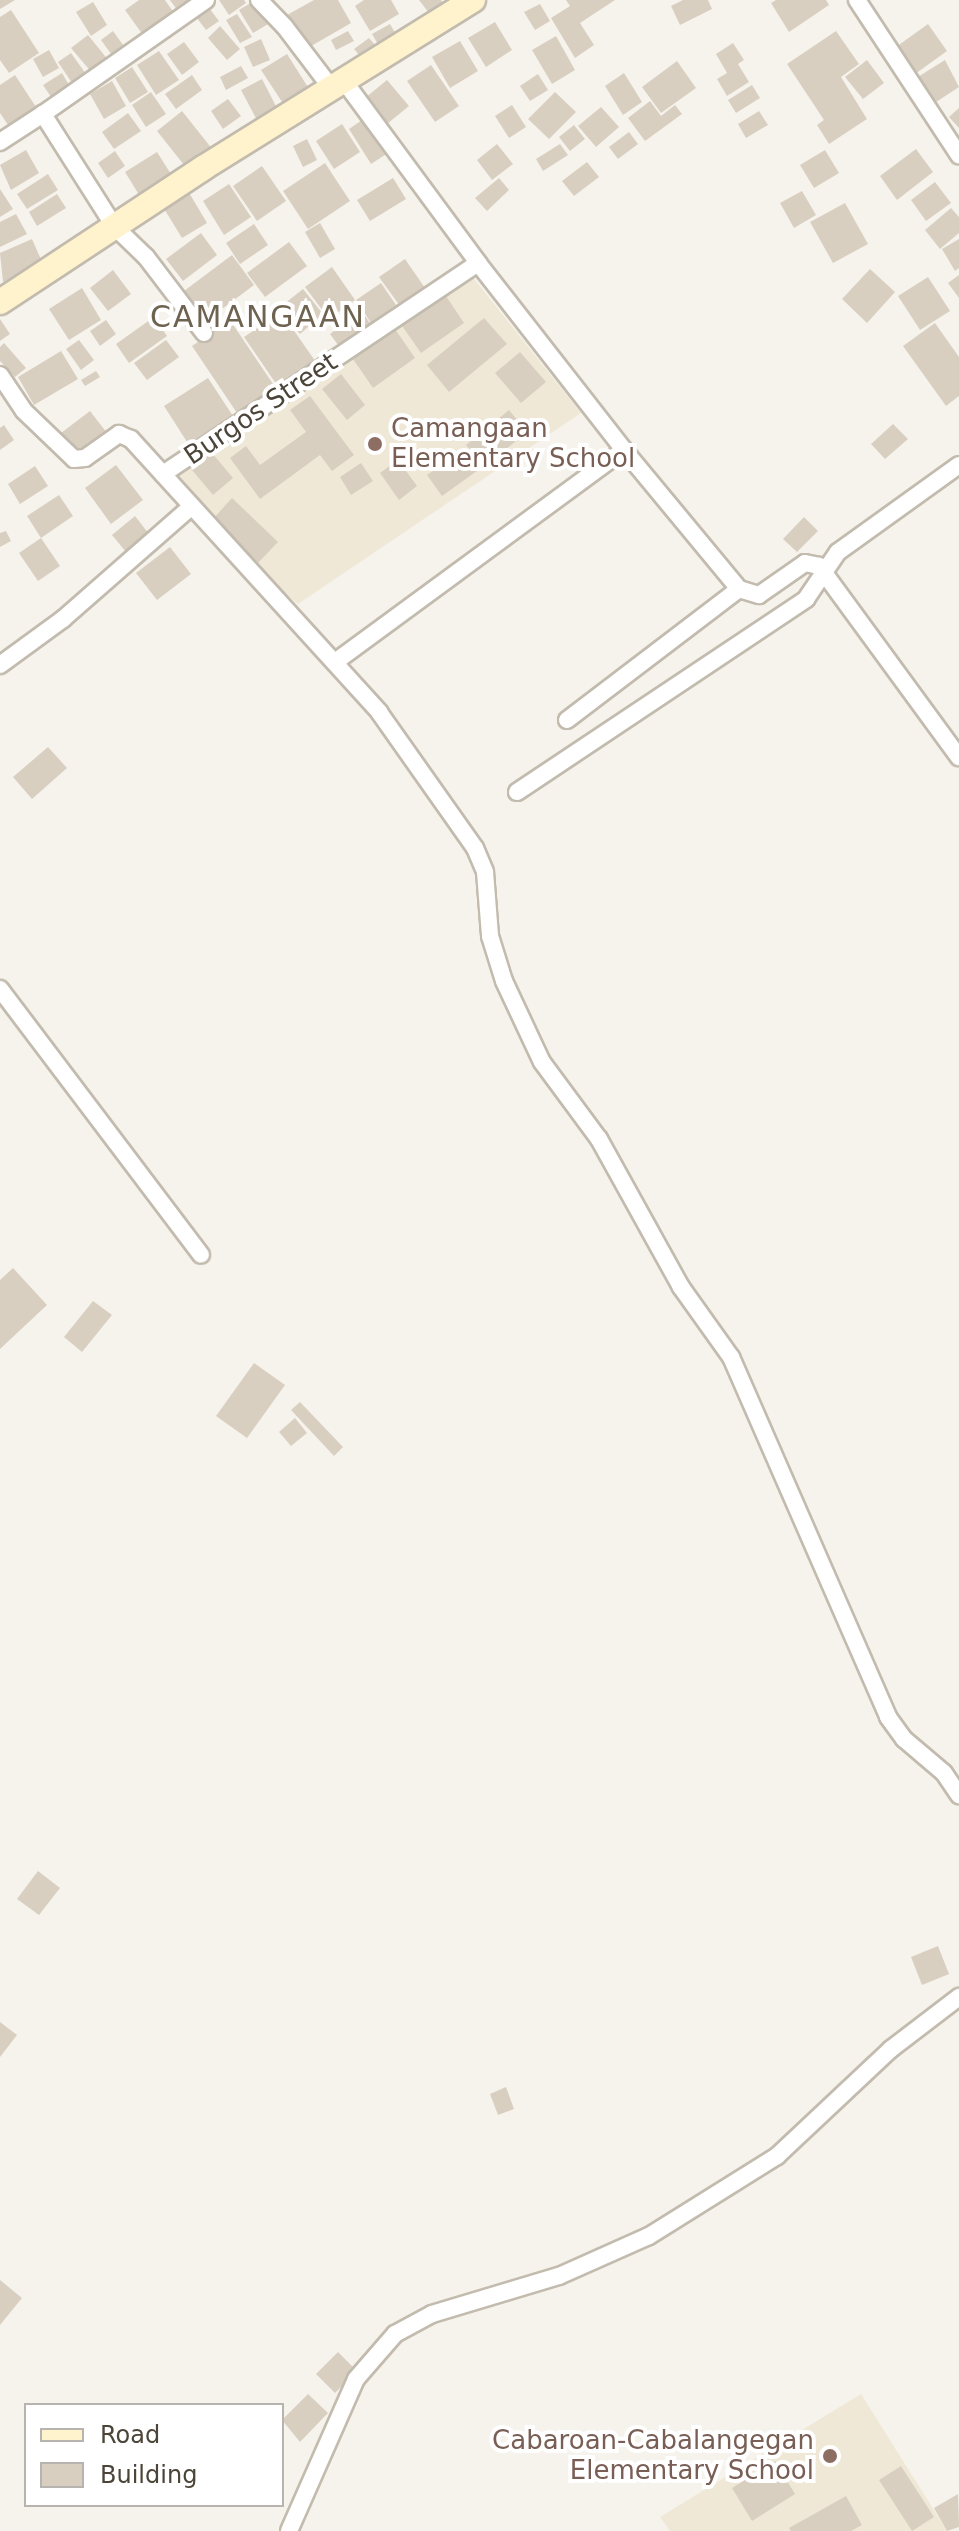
<!DOCTYPE html>
<style>
body{margin:0}
#map{position:relative;width:959px;height:2531px;overflow:hidden;background:#f6f3ec;font-family:"DejaVu Sans",sans-serif}
div>[style]{position:absolute}
[style*='--x']{left:calc(var(--x)*1px);top:calc(var(--y)*1px);width:calc(var(--w)*1px);rotate:calc(var(--a)*1deg)}
.education>*{inset:0;background:#efe8d6}
.building>*{inset:0;background:#d8cfc1}
.roads{filter:drop-shadow(2px 0 #c2bbae) drop-shadow(-2px 0 #c2bbae) drop-shadow(0 2px #c2bbae) drop-shadow(0 -2px #c2bbae)}
.street>*{height:16px;margin:-8px;padding:0 8px;transform-origin:8px;border-radius:8px;background:#fff}
.secondary>*{height:24px;margin:-12px;padding:0 12px;transform-origin:12px;border-radius:12px;background:#fff3cd}
.dots>*{width:22px;height:22px;translate:-50% -50%;box-sizing:border-box;border:4px solid #fff;border-radius:50%}
span{translate:-50% -50%;white-space:nowrap;text-align:center;line-height:1.15;-webkit-text-stroke:8px #fff;paint-order:stroke}
.street-label{font-size:26px;color:#4b4439}
.education-label{font-size:26px;color:#785e54}
.left{translate:0 -50%;text-align:left}
.right{translate:-100% -50%;text-align:right}
.quarter-label{font-size:30px;color:#6e6250;letter-spacing:2px}
.legend{position:absolute;left:24px;top:2403px;width:260px;height:104px;box-sizing:border-box;background:#fff;border:2px solid #b7b4b0;margin:0;padding:10px 14px;list-style:none;font-size:24px;color:#4b4439}
.legend li{display:flex;align-items:center;gap:16px;height:40px}
.legend b{width:40px;border:2px solid #b7b4b0}
</style>
<div id="map">
<div class="education">
<i style="clip-path:polygon(471px 275px,581px 413px,298px 604px,245px 559px,169px 475px)"></i>
<i style="clip-path:polygon(861px 2394px,947px 2531px,670px 2531px,660px 2517px)"></i>
</div>
<div class="building">
<i style="clip-path:polygon(0 0,15px 0,0 9px)"></i>
<i style="clip-path:polygon(139px 0,165px 0,174px 13px,143px 35px,125px 10px)"></i>
<i style="clip-path:polygon(170px 0,202px 0,180px 14px)"></i>
<i style="clip-path:polygon(219px 0,244px 0,246px 3px,229px 15px)"></i>
<i style="clip-path:polygon(314px 0,338px 0,351px 23px,306px 49px,287px 15px)"></i>
<i style="clip-path:polygon(364px 0,391px 0,399px 14px,370px 31px,355px 6px)"></i>
<i style="clip-path:polygon(419px 0,441px 0,449px 10px,435px 21px)"></i>
<i style="clip-path:polygon(566px 0,615px 0,580px 23px,594px 45px,575px 58px,551px 18px,570px 6px)"></i>
<i style="clip-path:polygon(683px 0,708px 0,712px 9px,680px 25px,671px 6px)"></i>
<i style="clip-path:polygon(776px 0,826px 0,829px 5px,789px 32px,771px 3px)"></i>
<i style="clip-path:polygon(254px 1px,268px 24px,253px 33px,239px 10px)"></i>
<i style="clip-path:polygon(93px 2px,107px 25px,91px 36px,76px 12px)"></i>
<i style="clip-path:polygon(206px 4px,219px 21px,206px 30px,193px 13px)"></i>
<i style="clip-path:polygon(540px 4px,550px 21px,535px 30px,524px 12px)"></i>
<i style="clip-path:polygon(11px 10px,39px 53px,9px 73px,0 60px,0 17px)"></i>
<i style="clip-path:polygon(237px 14px,252px 37px,240px 43px,226px 20px)"></i>
<i style="clip-path:polygon(495px 22px,512px 50px,486px 67px,468px 38px)"></i>
<i style="clip-path:polygon(390px 24px,397px 36px,379px 46px,372px 34px)"></i>
<i style="clip-path:polygon(928px 24px,947px 51px,915px 74px,896px 47px)"></i>
<i style="clip-path:polygon(220px 26px,240px 49px,227px 60px,208px 38px)"></i>
<i style="clip-path:polygon(113px 31px,126px 49px,114px 58px,101px 40px)"></i>
<i style="clip-path:polygon(348px 31px,354px 41px,336px 50px,331px 40px)"></i>
<i style="clip-path:polygon(836px 31px,859px 64px,841px 77px,867px 119px,829px 144px,817px 125px,824px 120px,787px 64px)"></i>
<i style="clip-path:polygon(88px 35px,109px 61px,93px 74px,71px 48px)"></i>
<i style="clip-path:polygon(556px 36px,575px 70px,552px 84px,532px 50px)"></i>
<i style="clip-path:polygon(369px 38px,375px 45px,360px 56px,354px 49px)"></i>
<i style="clip-path:polygon(261px 39px,270px 60px,253px 67px,244px 47px)"></i>
<i style="clip-path:polygon(460px 41px,478px 71px,450px 88px,432px 57px)"></i>
<i style="clip-path:polygon(184px 42px,199px 62px,182px 75px,167px 54px)"></i>
<i style="clip-path:polygon(733px 43px,744px 60px,738px 64px,749px 82px,727px 96px,717px 79px,727px 73px,716px 54px)"></i>
<i style="clip-path:polygon(49px 50px,59px 68px,43px 77px,33px 59px)"></i>
<i style="clip-path:polygon(159px 51px,179px 80px,156px 95px,137px 65px)"></i>
<i style="clip-path:polygon(71px 53px,86px 74px,72px 83px,58px 62px)"></i>
<i style="clip-path:polygon(287px 54px,311px 92px,286px 108px,261px 70px)"></i>
<i style="clip-path:polygon(867px 60px,884px 83px,863px 99px,845px 77px)"></i>
<i style="clip-path:polygon(945px 60px,959px 87px,930px 106px,913px 80px)"></i>
<i style="clip-path:polygon(677px 61px,696px 88px,661px 113px,642px 87px)"></i>
<i style="clip-path:polygon(431px 65px,459px 106px,435px 122px,407px 81px)"></i>
<i style="clip-path:polygon(241px 66px,248px 78px,226px 90px,220px 77px)"></i>
<i style="clip-path:polygon(132px 67px,148px 92px,130px 103px,115px 78px)"></i>
<i style="clip-path:polygon(62px 73px,69px 85px,51px 97px,43px 85px)"></i>
<i style="clip-path:polygon(624px 73px,642px 102px,623px 115px,605px 86px)"></i>
<i style="clip-path:polygon(538px 74px,548px 90px,530px 101px,520px 86px)"></i>
<i style="clip-path:polygon(15px 75px,38px 110px,10px 128px,0 113px,0 85px)"></i>
<i style="clip-path:polygon(192px 75px,202px 90px,176px 109px,165px 94px)"></i>
<i style="clip-path:polygon(262px 79px,279px 112px,258px 122px,241px 90px)"></i>
<i style="clip-path:polygon(387px 80px,409px 106px,387px 124px,365px 98px)"></i>
<i style="clip-path:polygon(112px 81px,126px 106px,104px 119px,90px 94px)"></i>
<i style="clip-path:polygon(752px 85px,760px 98px,736px 113px,728px 100px)"></i>
<i style="clip-path:polygon(151px 92px,166px 114px,146px 127px,132px 105px)"></i>
<i style="clip-path:polygon(555px 92px,576px 112px,549px 139px,528px 119px)"></i>
<i style="clip-path:polygon(228px 99px,241px 116px,223px 129px,211px 111px)"></i>
<i style="clip-path:polygon(650px 101px,661px 116px,675px 105px,682px 114px,645px 141px,628px 118px)"></i>
<i style="clip-path:polygon(512px 105px,526px 127px,509px 138px,495px 116px)"></i>
<i style="clip-path:polygon(601px 107px,619px 127px,596px 147px,578px 126px)"></i>
<i style="clip-path:polygon(959px 108px,959px 128px,949px 117px)"></i>
<i style="clip-path:polygon(182px 111px,217px 155px,192px 175px,157px 131px)"></i>
<i style="clip-path:polygon(759px 111px,768px 125px,746px 138px,738px 124px)"></i>
<i style="clip-path:polygon(128px 113px,141px 131px,114px 149px,102px 132px)"></i>
<i style="clip-path:polygon(365px 118px,388px 153px,371px 164px,349px 129px)"></i>
<i style="clip-path:polygon(342px 124px,360px 152px,334px 169px,316px 141px)"></i>
<i style="clip-path:polygon(574px 125px,585px 139px,570px 151px,559px 137px)"></i>
<i style="clip-path:polygon(629px 132px,638px 144px,618px 159px,609px 147px)"></i>
<i style="clip-path:polygon(307px 139px,317px 160px,303px 167px,293px 146px)"></i>
<i style="clip-path:polygon(497px 144px,513px 164px,492px 180px,477px 160px)"></i>
<i style="clip-path:polygon(560px 144px,568px 155px,543px 171px,536px 159px)"></i>
<i style="clip-path:polygon(916px 149px,933px 172px,897px 200px,880px 176px)"></i>
<i style="clip-path:polygon(26px 150px,39px 173px,11px 190px,0 165px)"></i>
<i style="clip-path:polygon(825px 150px,839px 173px,814px 188px,800px 165px)"></i>
<i style="clip-path:polygon(115px 151px,125px 166px,108px 178px,98px 163px)"></i>
<i style="clip-path:polygon(157px 152px,176px 182px,144px 203px,125px 172px)"></i>
<i style="clip-path:polygon(587px 162px,599px 177px,574px 196px,562px 181px)"></i>
<i style="clip-path:polygon(325px 163px,350px 201px,308px 229px,283px 191px)"></i>
<i style="clip-path:polygon(262px 166px,286px 201px,257px 221px,233px 186px)"></i>
<i style="clip-path:polygon(48px 174px,58px 190px,27px 209px,17px 194px)"></i>
<i style="clip-path:polygon(393px 178px,406px 199px,370px 221px,357px 200px)"></i>
<i style="clip-path:polygon(499px 178px,509px 190px,487px 211px,475px 198px)"></i>
<i style="clip-path:polygon(935px 182px,951px 203px,926px 221px,911px 200px)"></i>
<i style="clip-path:polygon(229px 184px,251px 217px,224px 235px,203px 201px)"></i>
<i style="clip-path:polygon(0 189px,13px 209px,0 217px)"></i>
<i style="clip-path:polygon(188px 191px,207px 223px,182px 238px,163px 207px)"></i>
<i style="clip-path:polygon(802px 191px,816px 215px,794px 228px,780px 203px)"></i>
<i style="clip-path:polygon(57px 194px,66px 208px,37px 226px,29px 212px)"></i>
<i style="clip-path:polygon(845px 203px,868px 244px,833px 263px,810px 222px)"></i>
<i style="clip-path:polygon(951px 208px,959px 217px,959px 233px,940px 249px,925px 230px)"></i>
<i style="clip-path:polygon(16px 214px,27px 234px,0 247px,0 222px)"></i>
<i style="clip-path:polygon(320px 223px,335px 249px,320px 258px,305px 232px)"></i>
<i style="clip-path:polygon(254px 224px,268px 245px,240px 264px,226px 243px)"></i>
<i style="clip-path:polygon(201px 233px,217px 255px,183px 281px,166px 259px)"></i>
<i style="clip-path:polygon(32px 239px,43px 264px,3px 282px,0 253px)"></i>
<i style="clip-path:polygon(959px 239px,959px 268px,955px 271px,942px 249px)"></i>
<i style="clip-path:polygon(289px 242px,307px 266px,265px 297px,247px 273px)"></i>
<i style="clip-path:polygon(232px 255px,254px 285px,202px 324px,180px 294px)"></i>
<i style="clip-path:polygon(405px 259px,425px 288px,400px 306px,379px 277px)"></i>
<i style="clip-path:polygon(332px 267px,355px 300px,329px 319px,305px 287px)"></i>
<i style="clip-path:polygon(870px 269px,895px 292px,867px 323px,842px 299px)"></i>
<i style="clip-path:polygon(113px 270px,131px 294px,108px 311px,90px 288px)"></i>
<i style="clip-path:polygon(959px 275px,959px 298px,948px 283px)"></i>
<i style="clip-path:polygon(928px 277px,950px 311px,920px 330px,898px 296px)"></i>
<i style="clip-path:polygon(381px 283px,396px 305px,371px 323px,356px 300px)"></i>
<i style="clip-path:polygon(82px 288px,101px 320px,69px 340px,49px 309px)"></i>
<i style="clip-path:polygon(303px 289px,323px 314px,300px 334px,279px 308px)"></i>
<i style="clip-path:polygon(444px 293px,464px 323px,421px 353px,400px 323px)"></i>
<i style="clip-path:polygon(361px 310px,372px 326px,341px 349px,330px 334px)"></i>
<i style="clip-path:polygon(281px 312px,318px 365px,281px 391px,244px 337px)"></i>
<i style="clip-path:polygon(154px 317px,167px 336px,129px 363px,116px 344px)"></i>
<i style="clip-path:polygon(484px 318px,507px 344px,449px 392px,427px 365px)"></i>
<i style="clip-path:polygon(0 319px,10px 334px,0 341px)"></i>
<i style="clip-path:polygon(106px 320px,116px 334px,100px 346px,90px 331px)"></i>
<i style="clip-path:polygon(230px 320px,277px 390px,239px 416px,192px 346px)"></i>
<i style="clip-path:polygon(935px 323px,959px 357px,959px 396px,946px 406px,903px 346px)"></i>
<i style="clip-path:polygon(395px 329px,415px 358px,373px 388px,353px 359px)"></i>
<i style="clip-path:polygon(79px 340px,94px 360px,81px 370px,66px 349px)"></i>
<i style="clip-path:polygon(166px 340px,179px 357px,147px 380px,134px 363px)"></i>
<i style="clip-path:polygon(4px 343px,26px 368px,15px 377px,0 361px,0 347px)"></i>
<i style="clip-path:polygon(61px 351px,78px 379px,34px 405px,18px 377px)"></i>
<i style="clip-path:polygon(520px 352px,546px 382px,521px 403px,495px 373px)"></i>
<i style="clip-path:polygon(96px 371px,100px 377px,85px 386px,81px 380px)"></i>
<i style="clip-path:polygon(341px 374px,365px 405px,347px 420px,322px 389px)"></i>
<i style="clip-path:polygon(208px 378px,233px 416px,189px 445px,164px 406px)"></i>
<i style="clip-path:polygon(310px 396px,354px 455px,332px 471px,320px 455px,260px 499px,230px 458px,246px 446px,260px 465px,306px 432px,290px 410px)"></i>
<i style="clip-path:polygon(509px 410px,527px 432px,484px 467px,466px 445px)"></i>
<i style="clip-path:polygon(90px 411px,107px 433px,78px 455px,61px 433px)"></i>
<i style="clip-path:polygon(893px 424px,908px 439px,885px 459px,871px 444px)"></i>
<i style="clip-path:polygon(4px 425px,14px 440px,0 450px,0 428px)"></i>
<i style="clip-path:polygon(463px 450px,477px 471px,442px 496px,427px 475px)"></i>
<i style="clip-path:polygon(212px 453px,233px 478px,213px 495px,192px 470px)"></i>
<i style="clip-path:polygon(398px 460px,417px 486px,399px 500px,380px 473px)"></i>
<i style="clip-path:polygon(361px 463px,373px 481px,351px 495px,340px 477px)"></i>
<i style="clip-path:polygon(116px 465px,143px 500px,111px 524px,85px 488px)"></i>
<i style="clip-path:polygon(35px 466px,48px 486px,20px 504px,8px 484px)"></i>
<i style="clip-path:polygon(59px 495px,73px 516px,41px 538px,27px 516px)"></i>
<i style="clip-path:polygon(232px 498px,278px 542px,258px 563px,212px 520px)"></i>
<i style="clip-path:polygon(135px 516px,149px 534px,126px 552px,112px 535px)"></i>
<i style="clip-path:polygon(804px 517px,818px 531px,797px 552px,783px 539px)"></i>
<i style="clip-path:polygon(6px 531px,11px 541px,0 547px,0 533px)"></i>
<i style="clip-path:polygon(41px 538px,60px 566px,38px 581px,19px 553px)"></i>
<i style="clip-path:polygon(170px 547px,191px 574px,157px 600px,136px 573px)"></i>
<i style="clip-path:polygon(48px 747px,67px 768px,32px 799px,13px 777px)"></i>
<i style="clip-path:polygon(13px 1268px,47px 1305px,0 1349px,0 1280px)"></i>
<i style="clip-path:polygon(93px 1301px,112px 1315px,82px 1352px,64px 1337px)"></i>
<i style="clip-path:polygon(254px 1363px,285px 1385px,247px 1438px,216px 1416px)"></i>
<i style="clip-path:polygon(300px 1402px,343px 1447px,334px 1456px,291px 1410px)"></i>
<i style="clip-path:polygon(295px 1418px,307px 1433px,291px 1446px,279px 1432px)"></i>
<i style="clip-path:polygon(38px 1871px,60px 1888px,39px 1915px,17px 1899px)"></i>
<i style="clip-path:polygon(938px 1946px,949px 1974px,922px 1985px,911px 1957px)"></i>
<i style="clip-path:polygon(0 2022px,17px 2035px,0 2057px)"></i>
<i style="clip-path:polygon(506px 2087px,514px 2109px,498px 2115px,490px 2094px)"></i>
<i style="clip-path:polygon(0 2280px,22px 2298px,0 2325px)"></i>
<i style="clip-path:polygon(338px 2352px,357px 2371px,335px 2393px,316px 2374px)"></i>
<i style="clip-path:polygon(308px 2394px,328px 2413px,300px 2442px,282px 2420px)"></i>
<i style="clip-path:polygon(775px 2461px,795px 2494px,752px 2521px,732px 2488px)"></i>
<i style="clip-path:polygon(901px 2466px,934px 2517px,912px 2531px,879px 2480px)"></i>
<i style="clip-path:polygon(958px 2494px,959px 2527px,947px 2531px,934px 2508px)"></i>
<i style="clip-path:polygon(846px 2496px,862px 2525px,851px 2531px,791px 2531px,789px 2528px)"></i>
</div>
<div class="roads">
<div class="street">
<i style="--x:259;--y:0;--w:37;--a:46"></i>
<i style="--x:285;--y:27;--w:78;--a:52.8"></i>
<i style="--x:857;--y:0;--w:186;--a:56.7"></i>
<i style="--x:344;--y:81;--w:226;--a:53.6"></i>
<i style="--x:478;--y:263;--w:237;--a:52"></i>
<i style="--x:624;--y:450;--w:180;--a:50.4"></i>
<i style="--x:739;--y:589;--w:21;--a:17"></i>
<i style="--x:759;--y:595;--w:56;--a:-34.8"></i>
<i style="--x:805;--y:563;--w:14;--a:12"></i>
<i style="--x:819;--y:566;--w:237;--a:53.8"></i>
<i style="--x:0;--y:142;--w:51;--a:-33.1"></i>
<i style="--x:204;--y:333;--w:96;--a:-127.3"></i>
<i style="--x:146;--y:257;--w:45;--a:-135.9"></i>
<i style="--x:114;--y:226;--w:133;--a:-122.4"></i>
<i style="--x:43;--y:114;--w:199;--a:-35"></i>
<i style="--x:0;--y:375;--w:43;--a:56.3"></i>
<i style="--x:24;--y:411;--w:69;--a:43.8"></i>
<i style="--x:74;--y:459;--w:11;--a:-5"></i>
<i style="--x:85;--y:458;--w:42;--a:-35.2"></i>
<i style="--x:119;--y:434;--w:13;--a:23"></i>
<i style="--x:131;--y:439;--w:369;--a:47.7"></i>
<i style="--x:379;--y:712;--w:166;--a:54.8"></i>
<i style="--x:475;--y:848;--w:26;--a:67"></i>
<i style="--x:485;--y:872;--w:64;--a:85.5"></i>
<i style="--x:490;--y:936;--w:47;--a:72.7"></i>
<i style="--x:504;--y:981;--w:89;--a:64.9"></i>
<i style="--x:542;--y:1062;--w:96;--a:53.5"></i>
<i style="--x:599;--y:1139;--w:169;--a:61"></i>
<i style="--x:681;--y:1287;--w:86;--a:54.5"></i>
<i style="--x:731;--y:1357;--w:393;--a:66.4"></i>
<i style="--x:888;--y:1717;--w:27;--a:54"></i>
<i style="--x:904;--y:1739;--w:52;--a:40.4"></i>
<i style="--x:944;--y:1773;--w:27;--a:56"></i>
<i style="--x:163;--y:474;--w:379;--a:-33.8"></i>
<i style="--x:335;--y:662;--w:358;--a:-36.3"></i>
<i style="--x:0;--y:665;--w:78;--a:-36.1"></i>
<i style="--x:63;--y:619;--w:171;--a:-41.2"></i>
<i style="--x:567;--y:720;--w:216;--a:-37.3"></i>
<i style="--x:517;--y:792;--w:348;--a:-33.7"></i>
<i style="--x:806;--y:599;--w:57;--a:-55.8"></i>
<i style="--x:838;--y:552;--w:149;--a:-35.7"></i>
<i style="--x:0;--y:989;--w:333;--a:52.9"></i>
<i style="--x:289;--y:2531;--w:166;--a:-66.2"></i>
<i style="--x:356;--y:2379;--w:60;--a:-49.1"></i>
<i style="--x:395;--y:2334;--w:42;--a:-28.4"></i>
<i style="--x:432;--y:2314;--w:133;--a:-16.7"></i>
<i style="--x:559;--y:2276;--w:98;--a:-24"></i>
<i style="--x:649;--y:2236;--w:151;--a:-32"></i>
<i style="--x:777;--y:2156;--w:156;--a:-43.2"></i>
<i style="--x:891;--y:2049;--w:86;--a:-37.4"></i>
</div>
<div class="secondary">
<i style="--x:0;--y:302;--w:243;--a:-33.4"></i>
<i style="--x:203;--y:168;--w:318;--a:-31.9"></i>
</div>
</div>
<div class="dots">
<i style="left:375px;top:444px;background:#8d6e63"></i>
<i style="left:830px;top:2456px;background:#8d6e63"></i>
</div>
<div class="street-label">
<span style="left:261px;top:409px;rotate:-34deg">Burgos Street</span>
</div>
<div class="education-label">
<span class="left" style="left:391px;top:444px">Camangaan<br>Elementary School</span>
<span class="right" style="left:814px;top:2456px">Cabaroan-Cabalangegan<br>Elementary School</span>
</div>
<div class="quarter-label">
<span style="left:258px;top:317px">CAMANGAAN</span>
</div>
<ul class="legend">
<li><b style="height:10px;background:#fff3cd"></b>Road</li>
<li><b style="height:22px;background:#d8cfc1"></b>Building</li>
</ul>
</div>
